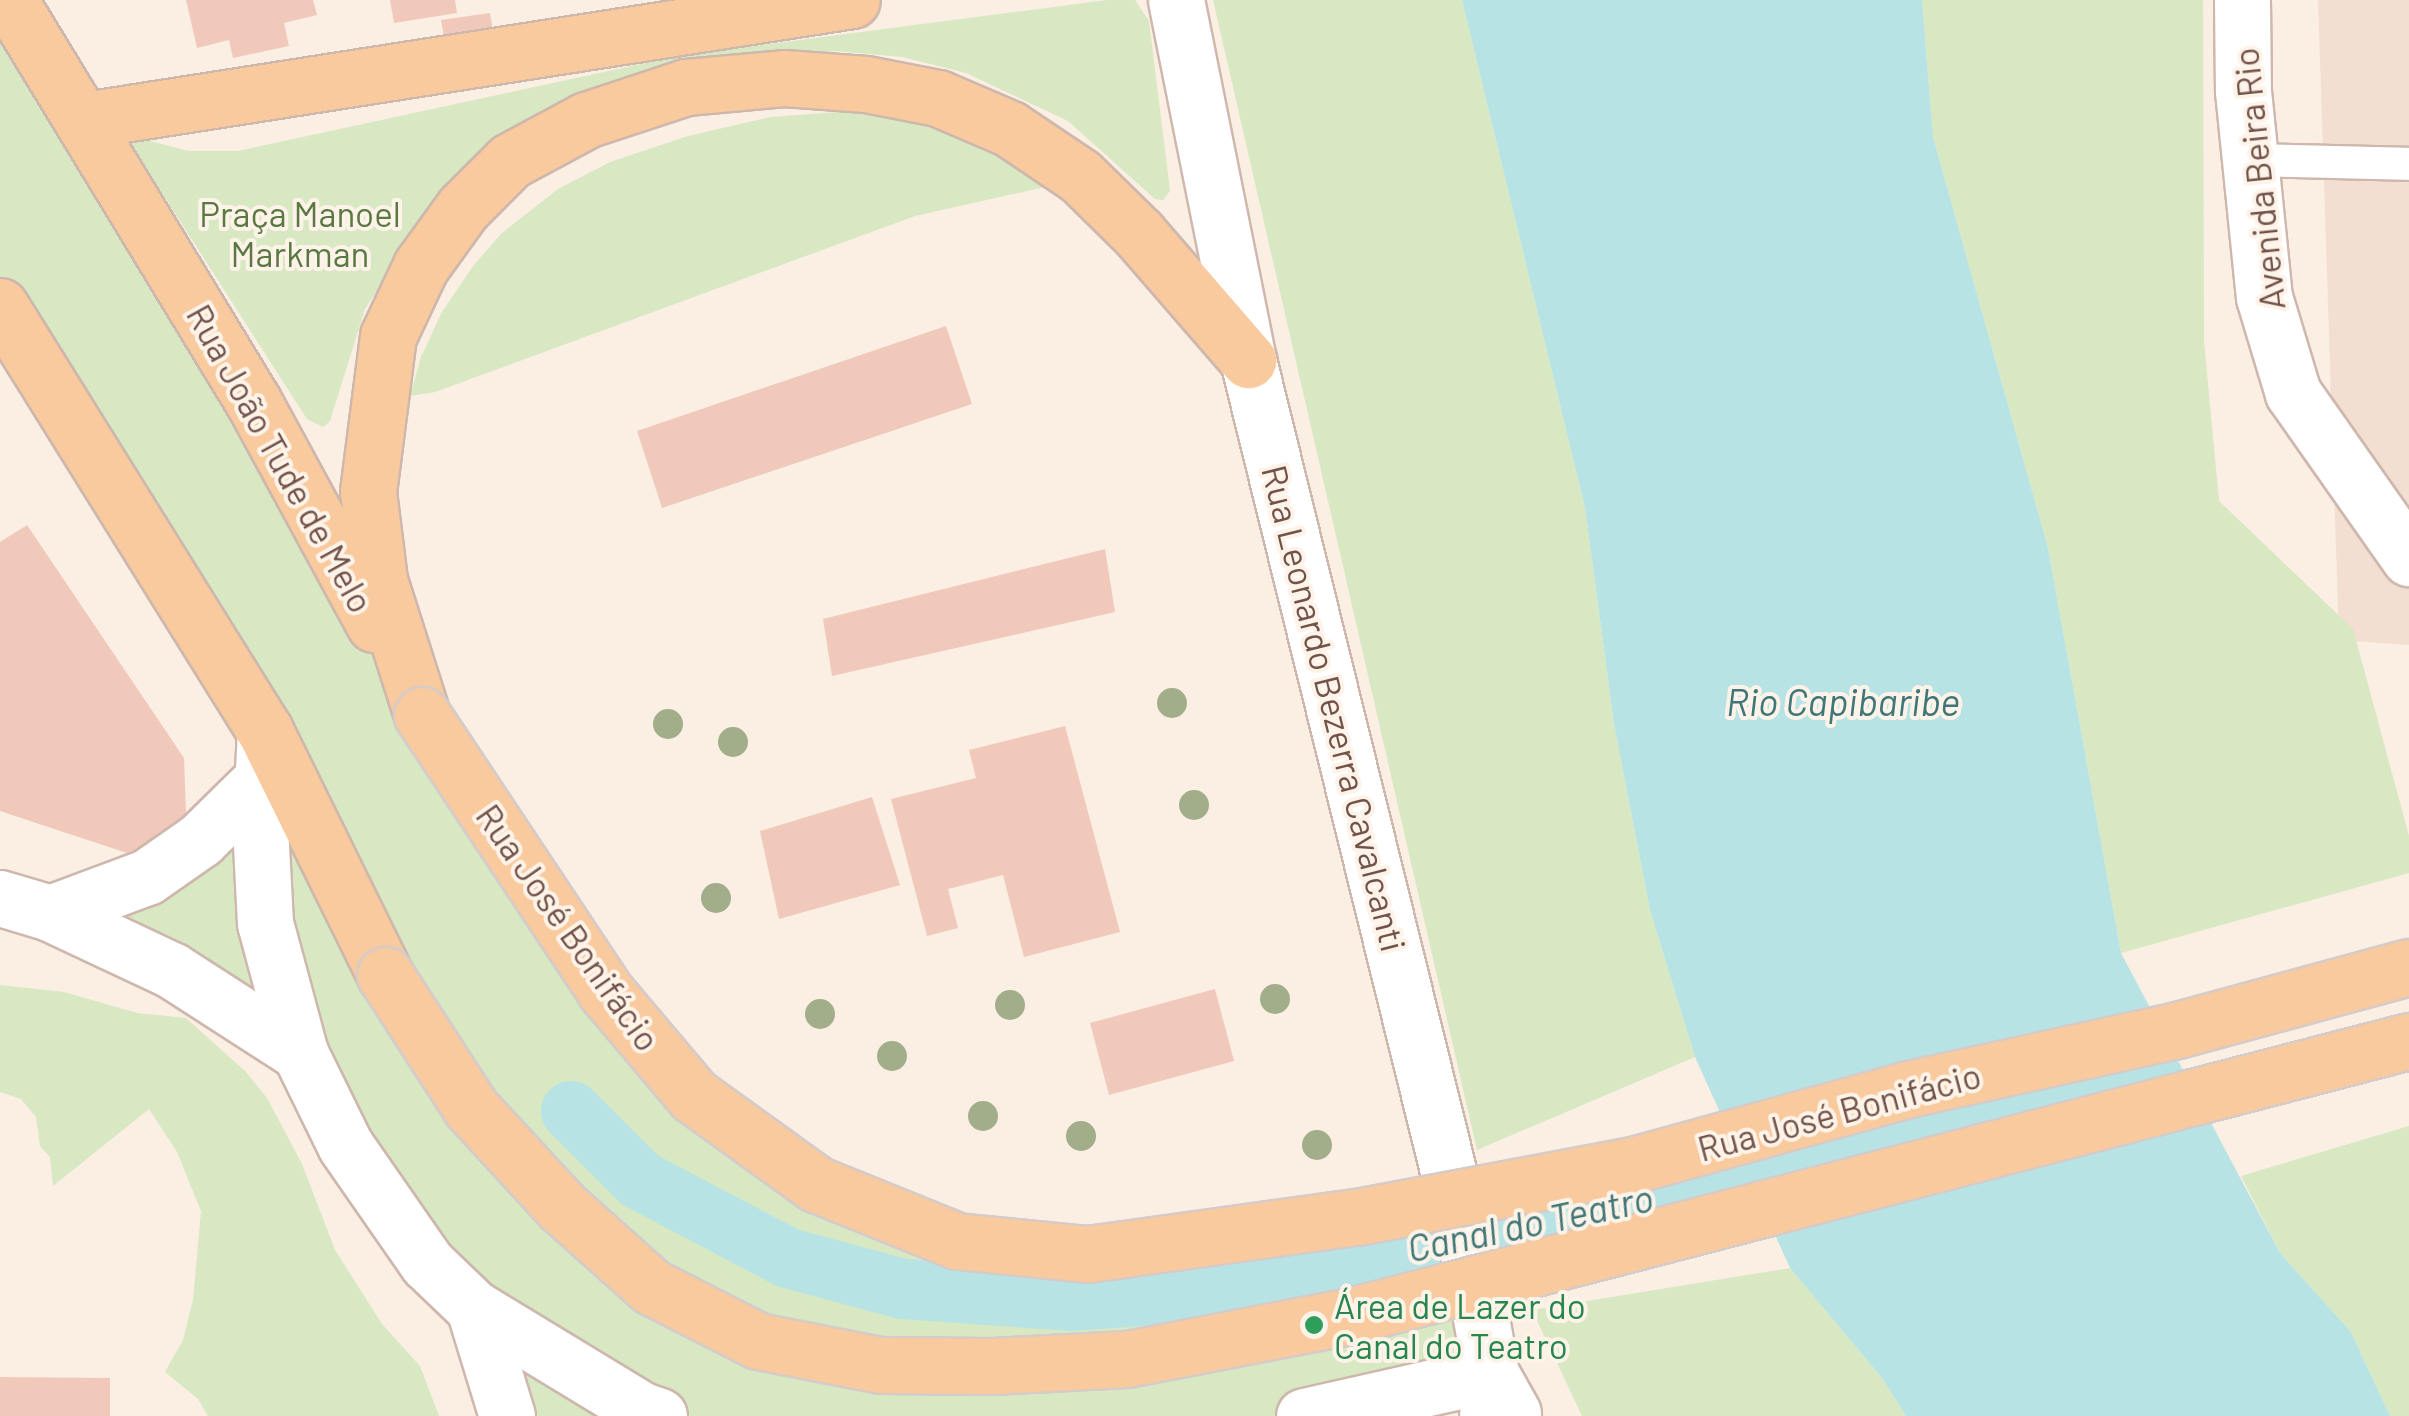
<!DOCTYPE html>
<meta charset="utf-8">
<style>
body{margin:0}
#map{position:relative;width:2409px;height:1416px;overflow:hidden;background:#fbeee3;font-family:Barlow,sans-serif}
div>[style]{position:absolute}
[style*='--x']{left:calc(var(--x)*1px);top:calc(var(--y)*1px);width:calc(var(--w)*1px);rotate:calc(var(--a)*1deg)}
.residential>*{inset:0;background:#f2dfd1}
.green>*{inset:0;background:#d7e8c2}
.water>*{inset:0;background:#b8e3e4}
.canal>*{height:60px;margin:-30px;padding:0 30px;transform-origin:30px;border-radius:30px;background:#b8e3e4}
.building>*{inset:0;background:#f0c9bb}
.roads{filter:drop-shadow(2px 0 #ceb7ad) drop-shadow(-2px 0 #ceb7ad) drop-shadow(0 2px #ceb7ad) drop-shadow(0 -2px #ceb7ad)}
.service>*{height:32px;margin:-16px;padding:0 16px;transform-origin:16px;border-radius:16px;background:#fff}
.minor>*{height:55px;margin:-27.5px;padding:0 27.5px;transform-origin:27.5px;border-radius:27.5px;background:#fff}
.tertiary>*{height:55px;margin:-27.5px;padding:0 27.5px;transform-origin:27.5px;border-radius:27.5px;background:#fff}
.secondary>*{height:55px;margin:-27.5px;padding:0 27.5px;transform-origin:27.5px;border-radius:27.5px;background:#fff}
.primary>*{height:55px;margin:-27.5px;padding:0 27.5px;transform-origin:27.5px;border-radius:27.5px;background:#f8ca9d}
.bridges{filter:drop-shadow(2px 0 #d5cbc9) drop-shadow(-2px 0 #d5cbc9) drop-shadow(0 2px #d5cbc9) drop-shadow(0 -2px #d5cbc9)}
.primary-bridge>*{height:55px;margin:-27.5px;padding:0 27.5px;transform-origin:27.5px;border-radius:27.5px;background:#f8ca9d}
.trees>*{width:30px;height:30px;margin:-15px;border-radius:50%;background:#a2ad8a}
.dots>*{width:28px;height:28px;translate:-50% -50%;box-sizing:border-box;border:5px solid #fef3e9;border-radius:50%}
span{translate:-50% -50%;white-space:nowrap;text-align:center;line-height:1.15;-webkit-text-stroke:8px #fef3e9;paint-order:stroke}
.street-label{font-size:35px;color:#72534a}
.park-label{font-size:35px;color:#5a7842}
.leisure-label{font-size:35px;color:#27864d}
.left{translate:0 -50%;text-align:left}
.water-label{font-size:38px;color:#3f7677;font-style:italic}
</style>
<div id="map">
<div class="residential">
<i style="clip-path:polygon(2318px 0,2409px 0,2409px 645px,2339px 640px)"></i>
</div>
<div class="green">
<i style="clip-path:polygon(0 0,694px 1096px,957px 1241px,1361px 1216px,1460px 1234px,1491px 1374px,1304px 1416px,507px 1416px,300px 1053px,50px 913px,261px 769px,0 306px)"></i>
<i style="clip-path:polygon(1107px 0,1135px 0,1149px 21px,1170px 191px,1163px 200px,1155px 199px,1068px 121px,966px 73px,902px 57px,836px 51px,694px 66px,415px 232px,365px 309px,330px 421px,323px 427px,307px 419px,128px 140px,131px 136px,189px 151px,238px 151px,678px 56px)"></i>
<i style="clip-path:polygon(1213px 0,1462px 0,1585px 508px,1614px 724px,1650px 910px,1695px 1057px,1477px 1150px)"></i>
<i style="clip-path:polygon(1922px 0,2203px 0,2204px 341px,2219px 501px,2353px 629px,2409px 836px,2409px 873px,2121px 953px,2048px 548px,1933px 137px)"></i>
<i style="clip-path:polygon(852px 111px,951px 130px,984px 143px,1054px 185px,915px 216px,435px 392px,410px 396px,421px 357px,442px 312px,473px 266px,502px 233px,558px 189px,610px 162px,688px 136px,771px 117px)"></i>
<i style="clip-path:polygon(0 985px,64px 992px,137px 1013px,186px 1018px,246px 1072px,267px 1098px,302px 1164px,335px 1250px,382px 1324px,420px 1366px,439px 1416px,208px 1416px,198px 1399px,165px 1372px,183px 1340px,193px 1300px,201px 1211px,177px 1152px,149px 1109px,53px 1186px,50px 1157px,40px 1146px,36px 1117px,21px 1099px,0 1092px)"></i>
<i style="clip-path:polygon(2409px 1126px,2409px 1416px,2390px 1416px,2351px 1332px,2280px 1253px,2241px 1176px)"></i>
<i style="clip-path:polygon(1790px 1268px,1882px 1378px,1906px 1416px,1582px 1416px,1532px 1310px)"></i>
</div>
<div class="water">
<i style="clip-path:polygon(1462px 0,1922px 0,1933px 137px,2048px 548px,2121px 953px,2280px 1253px,2351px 1332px,2390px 1416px,1906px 1416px,1882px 1378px,1790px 1268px,1695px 1057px,1650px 910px,1614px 724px,1585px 508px)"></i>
</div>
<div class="canal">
<i style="--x:571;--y:1111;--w:98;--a:45"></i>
<i style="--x:640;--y:1180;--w:167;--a:27.8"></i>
<i style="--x:788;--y:1258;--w:119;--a:15.1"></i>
<i style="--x:903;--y:1289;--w:167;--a:4.1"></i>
<i style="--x:1070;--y:1301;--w:191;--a:-4.2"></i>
<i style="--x:1260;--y:1287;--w:207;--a:-14.8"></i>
<i style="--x:1460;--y:1234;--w:346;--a:-10.7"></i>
<i style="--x:1800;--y:1170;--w:29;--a:-22"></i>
</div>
<div class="building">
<i style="clip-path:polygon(186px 0,313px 0,317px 15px,284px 23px,289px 46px,233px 58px,229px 40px,197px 48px)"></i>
<i style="clip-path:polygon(390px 0,455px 0,457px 13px,394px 23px)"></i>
<i style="clip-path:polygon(490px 13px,497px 55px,449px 62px,441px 20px)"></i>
<i style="clip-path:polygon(946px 326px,972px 404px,662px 508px,637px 431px)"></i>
<i style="clip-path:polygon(27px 525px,184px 758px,186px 812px,175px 844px,145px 859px,0 811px,0 542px)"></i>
<i style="clip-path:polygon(1105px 549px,1115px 612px,832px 676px,823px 619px)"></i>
<i style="clip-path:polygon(1065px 726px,1120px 932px,1024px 957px,1003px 875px,948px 889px,958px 928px,927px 936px,891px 799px,976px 778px,969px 750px)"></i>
<i style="clip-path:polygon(872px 797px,900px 885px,779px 919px,760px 831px)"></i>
<i style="clip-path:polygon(1215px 989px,1234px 1061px,1109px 1095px,1090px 1023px)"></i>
<i style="clip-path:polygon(0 1377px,110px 1378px,110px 1416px,0 1416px)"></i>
</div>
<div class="roads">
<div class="service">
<i style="--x:2248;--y:160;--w:161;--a:1.4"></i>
</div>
<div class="minor">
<i style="--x:2242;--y:0;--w:91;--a:89.4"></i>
<i style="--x:2243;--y:91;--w:207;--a:84.2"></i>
<i style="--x:2264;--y:297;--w:100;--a:73.2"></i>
<i style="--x:2293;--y:393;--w:202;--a:54.9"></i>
</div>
<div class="tertiary">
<i style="--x:265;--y:731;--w:94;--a:93"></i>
<i style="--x:260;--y:825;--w:98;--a:87.1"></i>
<i style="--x:265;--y:923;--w:135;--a:74.9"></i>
<i style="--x:300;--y:1053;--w:102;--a:63.9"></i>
<i style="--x:345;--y:1145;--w:144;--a:55.2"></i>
<i style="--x:427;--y:1263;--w:65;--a:43.8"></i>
<i style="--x:474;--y:1308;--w:197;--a:31.3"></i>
<i style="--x:642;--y:1410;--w:18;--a:19"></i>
<i style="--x:0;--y:898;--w:52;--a:16.7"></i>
<i style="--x:50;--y:913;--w:136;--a:25.2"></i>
<i style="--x:173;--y:971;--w:151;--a:32.8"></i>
<i style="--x:50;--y:913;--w:103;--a:-20.4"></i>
<i style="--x:147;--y:877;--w:65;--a:-34.9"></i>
<i style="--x:200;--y:840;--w:88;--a:-44.5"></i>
<i style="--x:474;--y:1308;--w:113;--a:73"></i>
<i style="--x:1304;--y:1416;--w:192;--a:-12.7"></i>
<i style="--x:1491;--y:1374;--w:45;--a:60.6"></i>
</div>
<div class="secondary">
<i style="--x:1176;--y:0;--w:367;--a:78.7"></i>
<i style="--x:1248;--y:360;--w:935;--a:76.14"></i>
<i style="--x:1472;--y:1268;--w:108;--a:79.8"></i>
<i style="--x:1491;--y:1374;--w:42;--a:95.4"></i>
</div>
<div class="primary">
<i style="--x:9;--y:0;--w:469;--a:58.7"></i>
<i style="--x:253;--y:401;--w:254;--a:61.5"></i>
<i style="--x:85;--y:120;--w:776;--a:-8.89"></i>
<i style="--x:0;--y:306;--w:501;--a:58.06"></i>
<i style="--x:265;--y:731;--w:272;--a:63.8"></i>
<i style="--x:422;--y:715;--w:142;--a:-107.7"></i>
<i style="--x:379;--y:580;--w:89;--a:-97.1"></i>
<i style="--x:368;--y:492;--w:157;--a:-82.7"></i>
<i style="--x:388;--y:336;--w:77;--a:-64.8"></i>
<i style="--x:421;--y:266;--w:72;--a:-54.1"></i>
<i style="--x:463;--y:208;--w:66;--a:-45"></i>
<i style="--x:510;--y:161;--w:86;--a:-28.3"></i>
<i style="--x:586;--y:120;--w:105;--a:-18.3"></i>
<i style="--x:686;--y:87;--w:98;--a:-5.2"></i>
<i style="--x:784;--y:78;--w:82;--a:4.2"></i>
<i style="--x:866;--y:84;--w:73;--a:11"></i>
<i style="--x:938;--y:98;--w:78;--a:23.3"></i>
<i style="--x:1010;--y:129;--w:84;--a:33.9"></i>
<i style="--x:1080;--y:176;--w:83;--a:44.5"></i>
<i style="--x:1139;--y:234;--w:167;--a:49.1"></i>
</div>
</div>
<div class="bridges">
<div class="primary-bridge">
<i style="--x:422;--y:715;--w:333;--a:56.4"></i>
<i style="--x:606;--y:992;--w:136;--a:49.8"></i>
<i style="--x:694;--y:1096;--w:150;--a:35.8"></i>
<i style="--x:816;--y:1184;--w:152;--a:22"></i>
<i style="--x:957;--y:1241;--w:132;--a:5.7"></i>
<i style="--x:1088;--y:1254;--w:277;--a:-7.9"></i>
<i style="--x:1362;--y:1216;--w:276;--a:-10.7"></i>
<i style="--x:1633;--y:1165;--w:286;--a:-15.4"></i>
<i style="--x:1909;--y:1089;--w:274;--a:-12.4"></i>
<i style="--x:2177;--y:1030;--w:240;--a:-15.2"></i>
<i style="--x:385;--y:975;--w:158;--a:57.1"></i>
<i style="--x:471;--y:1108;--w:133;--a:47.4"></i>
<i style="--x:561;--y:1206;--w:122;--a:41.7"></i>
<i style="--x:652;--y:1287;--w:119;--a:27"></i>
<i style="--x:758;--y:1341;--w:124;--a:11.1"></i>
<i style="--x:880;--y:1365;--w:112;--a:0.5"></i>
<i style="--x:992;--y:1366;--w:135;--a:-3"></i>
<i style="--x:1127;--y:1359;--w:227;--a:-10.9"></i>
<i style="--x:1350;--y:1316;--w:1094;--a:-14.56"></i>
</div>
</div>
<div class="trees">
<i style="left:1172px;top:703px"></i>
<i style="left:668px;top:724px"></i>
<i style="left:733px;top:742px"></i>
<i style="left:1194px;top:805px"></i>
<i style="left:716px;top:898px"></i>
<i style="left:1275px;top:999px"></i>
<i style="left:1010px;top:1005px"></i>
<i style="left:820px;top:1014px"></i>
<i style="left:892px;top:1056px"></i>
<i style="left:983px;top:1116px"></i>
<i style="left:1081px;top:1136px"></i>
<i style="left:1317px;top:1145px"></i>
</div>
<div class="dots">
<i style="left:1314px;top:1325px;background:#2e9e5b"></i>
</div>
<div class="street-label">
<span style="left:2258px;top:179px;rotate:-96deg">Avenida Beira Rio</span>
<span style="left:281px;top:458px;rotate:61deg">Rua João Tude de Melo</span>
<span style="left:1335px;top:708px;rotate:76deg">Rua Leonardo Bezerra Cavalcanti</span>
<span style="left:569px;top:927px;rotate:55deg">Rua José Bonifácio</span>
<span style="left:1839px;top:1111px;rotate:-15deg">Rua José Bonifácio</span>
</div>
<div class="park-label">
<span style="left:300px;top:233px">Praça Manoel<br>Markman</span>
</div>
<div class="leisure-label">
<span class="left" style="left:1334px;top:1325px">Área de Lazer do<br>Canal do Teatro</span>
</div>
<div class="water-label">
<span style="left:1843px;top:702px">Rio Capibaribe</span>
<span style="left:1530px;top:1223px;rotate:-12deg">Canal do Teatro</span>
</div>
</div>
